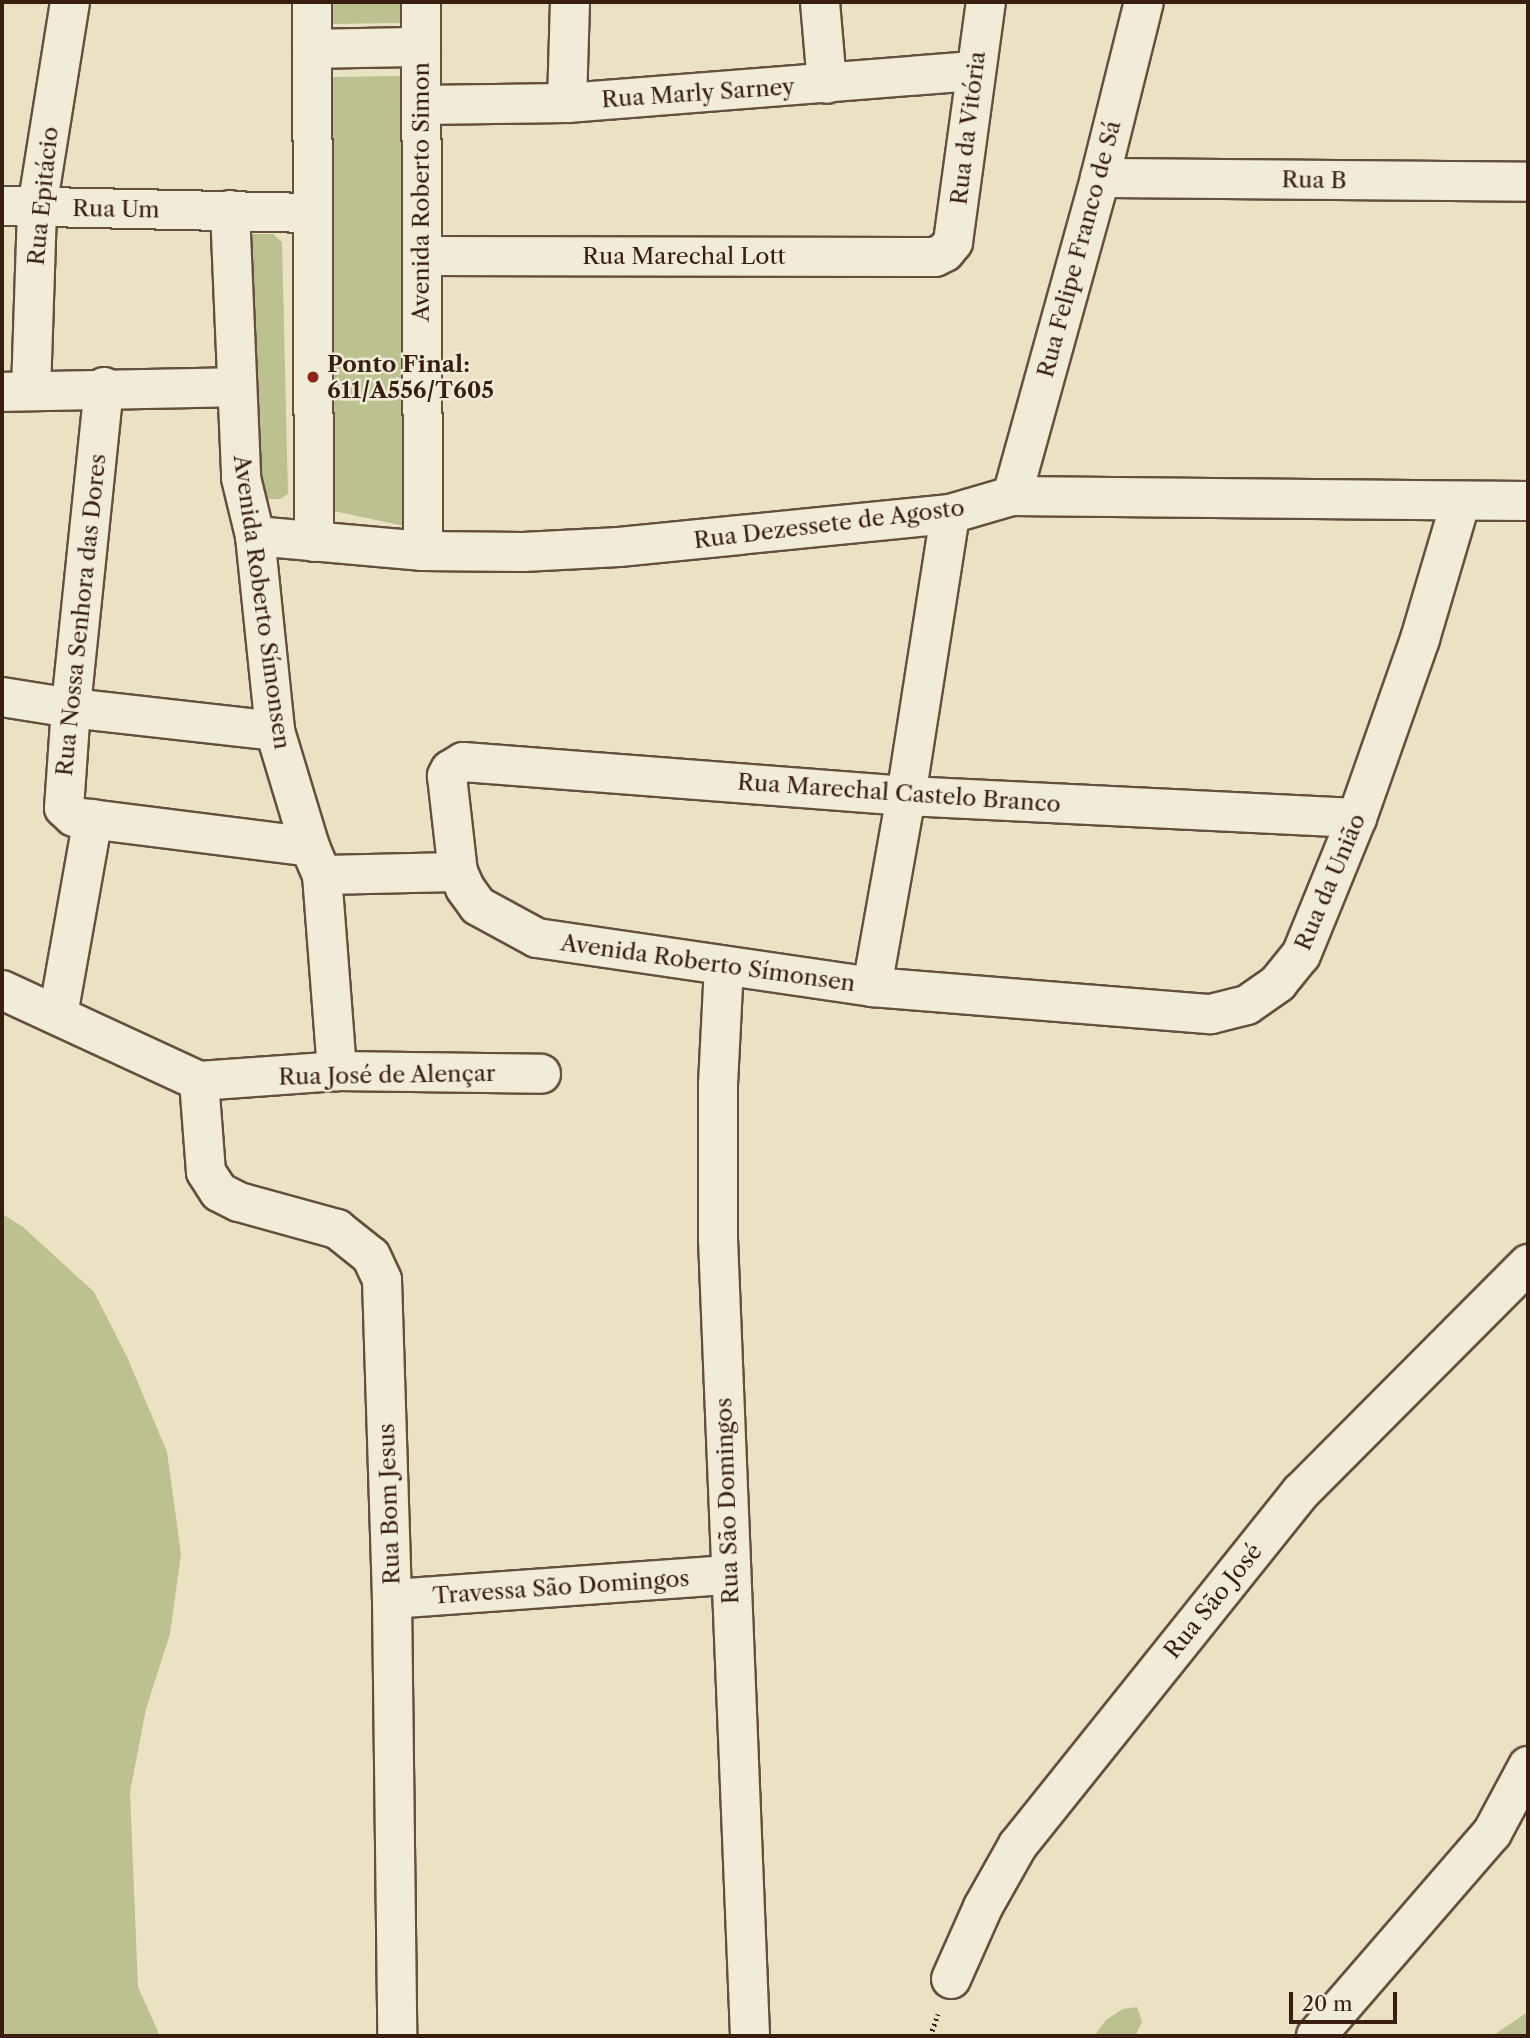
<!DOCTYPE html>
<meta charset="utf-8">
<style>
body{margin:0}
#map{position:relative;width:1530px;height:2038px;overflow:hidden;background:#eae2c3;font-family:"Libre Caslon Text",serif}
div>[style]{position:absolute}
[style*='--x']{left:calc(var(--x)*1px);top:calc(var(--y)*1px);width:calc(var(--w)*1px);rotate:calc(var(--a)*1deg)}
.green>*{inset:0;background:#bbc290}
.path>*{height:4.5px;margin-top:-2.25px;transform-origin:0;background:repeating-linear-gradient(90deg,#391e10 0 2px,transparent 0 5.5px)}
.roads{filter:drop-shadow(2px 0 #654f3d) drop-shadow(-2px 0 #654f3d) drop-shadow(0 2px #654f3d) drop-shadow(0 -2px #654f3d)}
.minor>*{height:38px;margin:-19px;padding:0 19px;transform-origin:19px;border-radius:19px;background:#f1ecd8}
.tertiary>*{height:38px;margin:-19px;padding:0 19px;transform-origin:19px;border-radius:19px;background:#f1ecd8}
.dots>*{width:19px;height:19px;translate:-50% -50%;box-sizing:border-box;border:4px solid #f1ecd8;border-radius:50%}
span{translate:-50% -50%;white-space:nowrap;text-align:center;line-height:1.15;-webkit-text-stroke:5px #f1ecd8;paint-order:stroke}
.street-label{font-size:23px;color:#391e10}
.poi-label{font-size:23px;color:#391e10;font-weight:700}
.left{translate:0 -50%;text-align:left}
.frame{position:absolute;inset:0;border:4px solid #391e10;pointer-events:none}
.scale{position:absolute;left:1289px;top:1992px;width:108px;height:32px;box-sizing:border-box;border:4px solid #391e10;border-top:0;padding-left:9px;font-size:21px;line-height:24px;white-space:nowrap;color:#391e10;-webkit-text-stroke:5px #f1ecd8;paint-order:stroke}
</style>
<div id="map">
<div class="green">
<i style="clip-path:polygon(328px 2px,401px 2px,401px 23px,328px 24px)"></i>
<i style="clip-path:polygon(402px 76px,404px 526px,334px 511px,331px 77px)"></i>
<i style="clip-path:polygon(253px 234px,273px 234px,282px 242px,288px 494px,280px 499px,257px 499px,245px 243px)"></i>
<i style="clip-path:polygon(2px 1214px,23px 1227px,94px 1292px,128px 1359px,167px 1452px,181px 1554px,170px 1634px,146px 1709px,130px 1792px,138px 1987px,160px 2036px,2px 2036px)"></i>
<i style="clip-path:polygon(1137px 2007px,1142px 2022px,1135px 2036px,1094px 2036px,1106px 2020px,1123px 2009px)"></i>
<i style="clip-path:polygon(1528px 2012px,1528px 2036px,1492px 2036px)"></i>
</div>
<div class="path">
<i style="--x:930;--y:2036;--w:23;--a:-70"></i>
</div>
<div class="roads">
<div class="minor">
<i style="--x:421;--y:2;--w:549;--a:89.79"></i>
<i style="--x:820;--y:2;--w:82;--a:85.1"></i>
<i style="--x:312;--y:49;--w:109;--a:-1.1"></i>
<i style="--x:567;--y:103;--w:101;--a:-88.3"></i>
<i style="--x:421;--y:105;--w:146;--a:-0.8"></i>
<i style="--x:567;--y:103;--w:408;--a:-4.5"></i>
<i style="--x:1100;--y:178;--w:428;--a:0.5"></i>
<i style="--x:2;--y:206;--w:311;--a:1.3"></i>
<i style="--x:230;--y:210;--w:268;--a:87.6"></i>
<i style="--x:241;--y:478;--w:60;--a:76.4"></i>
<i style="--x:255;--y:536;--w:196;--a:84.1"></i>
<i style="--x:275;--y:731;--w:121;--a:73.2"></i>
<i style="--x:310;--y:847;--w:30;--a:67"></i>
<i style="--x:322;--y:875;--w:197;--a:85.6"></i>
<i style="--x:422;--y:256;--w:513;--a:0.11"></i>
<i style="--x:935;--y:257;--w:11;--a:-27"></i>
<i style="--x:945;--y:252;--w:13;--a:-51"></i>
<i style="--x:953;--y:242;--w:242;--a:-82.2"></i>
<i style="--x:104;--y:387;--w:323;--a:95.9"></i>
<i style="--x:71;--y:708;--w:100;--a:94"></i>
<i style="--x:64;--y:808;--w:13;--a:42"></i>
<i style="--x:74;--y:817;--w:238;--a:7.2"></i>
<i style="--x:31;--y:391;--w:183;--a:-88.1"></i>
<i style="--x:37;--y:208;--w:209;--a:-80.9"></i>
<i style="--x:2;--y:392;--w:235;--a:-1.2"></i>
<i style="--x:1012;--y:496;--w:330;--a:-74.5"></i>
<i style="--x:1100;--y:178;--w:181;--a:-76"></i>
<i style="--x:2;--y:697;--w:70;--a:9.1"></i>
<i style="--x:71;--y:708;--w:205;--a:6.4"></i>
<i style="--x:1357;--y:818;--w:452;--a:-177.2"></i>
<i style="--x:906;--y:796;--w:444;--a:-175.6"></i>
<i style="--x:463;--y:762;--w:15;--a:148"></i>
<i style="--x:450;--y:770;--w:7;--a:117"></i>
<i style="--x:447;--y:776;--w:97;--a:83.5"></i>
<i style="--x:458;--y:872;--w:17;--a:66"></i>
<i style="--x:465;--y:888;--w:22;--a:54"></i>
<i style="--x:478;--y:906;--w:67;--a:28.5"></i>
<i style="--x:537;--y:938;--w:339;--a:8.3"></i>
<i style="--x:872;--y:987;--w:340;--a:4.6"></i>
<i style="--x:1211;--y:1014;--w:37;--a:-14"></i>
<i style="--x:1247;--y:1005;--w:38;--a:-35"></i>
<i style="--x:1278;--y:983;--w:36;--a:-51"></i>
<i style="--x:1301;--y:955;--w:148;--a:-67.8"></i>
<i style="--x:1357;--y:818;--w:190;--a:-70.6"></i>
<i style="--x:1420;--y:639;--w:144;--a:-73.5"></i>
<i style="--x:322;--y:875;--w:136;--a:-1.3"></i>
<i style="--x:724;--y:966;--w:119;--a:92.9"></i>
<i style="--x:718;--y:1085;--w:154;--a:90"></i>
<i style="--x:718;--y:1239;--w:798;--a:87.7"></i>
<i style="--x:872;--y:987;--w:194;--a:-79.9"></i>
<i style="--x:906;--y:796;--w:285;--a:-81.1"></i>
<i style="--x:2;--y:990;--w:217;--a:24.8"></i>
<i style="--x:199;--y:1081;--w:138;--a:-4.1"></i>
<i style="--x:337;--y:1071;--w:204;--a:0.8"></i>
<i style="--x:58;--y:1015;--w:199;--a:-79.9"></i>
<i style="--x:199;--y:1081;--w:91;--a:85.6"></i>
<i style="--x:206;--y:1172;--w:24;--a:57"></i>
<i style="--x:219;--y:1192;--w:22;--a:27"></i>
<i style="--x:239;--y:1202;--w:102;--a:15.4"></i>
<i style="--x:337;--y:1229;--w:43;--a:38.5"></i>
<i style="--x:371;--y:1256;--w:26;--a:65"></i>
<i style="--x:382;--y:1280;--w:319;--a:88.2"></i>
<i style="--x:392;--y:1599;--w:437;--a:89.3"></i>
<i style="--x:392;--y:1599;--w:339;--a:-4.1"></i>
<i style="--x:951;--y:1979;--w:79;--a:-66"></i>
<i style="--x:983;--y:1907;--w:71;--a:-60.6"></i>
<i style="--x:1018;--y:1845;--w:452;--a:-51.3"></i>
<i style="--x:1301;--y:1492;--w:322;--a:-45.1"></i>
<i style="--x:1316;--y:2036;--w:269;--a:-49.1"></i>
<i style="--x:1492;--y:1833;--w:76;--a:-61.8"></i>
</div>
<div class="tertiary">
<i style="--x:312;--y:2;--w:540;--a:89.79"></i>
<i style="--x:255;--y:536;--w:169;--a:5.1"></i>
<i style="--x:423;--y:551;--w:100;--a:0.6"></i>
<i style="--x:523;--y:552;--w:96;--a:-3"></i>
<i style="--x:619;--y:547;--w:333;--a:-5.7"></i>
<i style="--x:950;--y:514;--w:65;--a:-16.2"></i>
<i style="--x:1012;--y:496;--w:516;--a:0.56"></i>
</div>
</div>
<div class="dots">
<i style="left:313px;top:377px;background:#8f2418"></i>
</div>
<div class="street-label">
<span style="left:698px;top:93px;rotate:-4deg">Rua Marly Sarney</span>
<span style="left:968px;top:128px;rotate:-83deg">Rua da Vitória</span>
<span style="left:1314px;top:180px;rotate:1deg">Rua B</span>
<span style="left:421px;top:192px;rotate:-90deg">Avenida Roberto Simon</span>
<span style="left:43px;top:196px;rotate:-84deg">Rua Epitácio</span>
<span style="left:116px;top:209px;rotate:1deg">Rua Um</span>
<span style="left:1079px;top:249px;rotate:-75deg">Rua Felipe Franco de Sá</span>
<span style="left:684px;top:256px">Rua Marechal Lott</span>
<span style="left:829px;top:524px;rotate:-7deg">Rua Dezessete de Agosto</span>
<span style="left:262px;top:602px;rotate:82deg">Avenida Roberto Símonsen</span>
<span style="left:81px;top:615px;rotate:-84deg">Rua Nossa Senhora das Dores</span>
<span style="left:899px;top:793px;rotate:4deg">Rua Marechal Castelo Branco</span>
<span style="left:1330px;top:882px;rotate:-67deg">Rua da União</span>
<span style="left:708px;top:963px;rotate:8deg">Avenida Roberto Símonsen</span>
<span style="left:387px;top:1075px;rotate:-1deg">Rua José de Alençar</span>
<span style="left:727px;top:1501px;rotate:-92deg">Rua São Domingos</span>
<span style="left:389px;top:1504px;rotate:-92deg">Rua Bom Jesus</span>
<span style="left:561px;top:1587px;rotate:-4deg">Travessa São Domingos</span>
<span style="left:1213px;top:1601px;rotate:-51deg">Rua São José</span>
</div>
<div class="poi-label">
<span class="left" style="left:327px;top:377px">Ponto Final:<br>611/A556/T605</span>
</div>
<div class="frame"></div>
<div class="scale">20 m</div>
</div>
